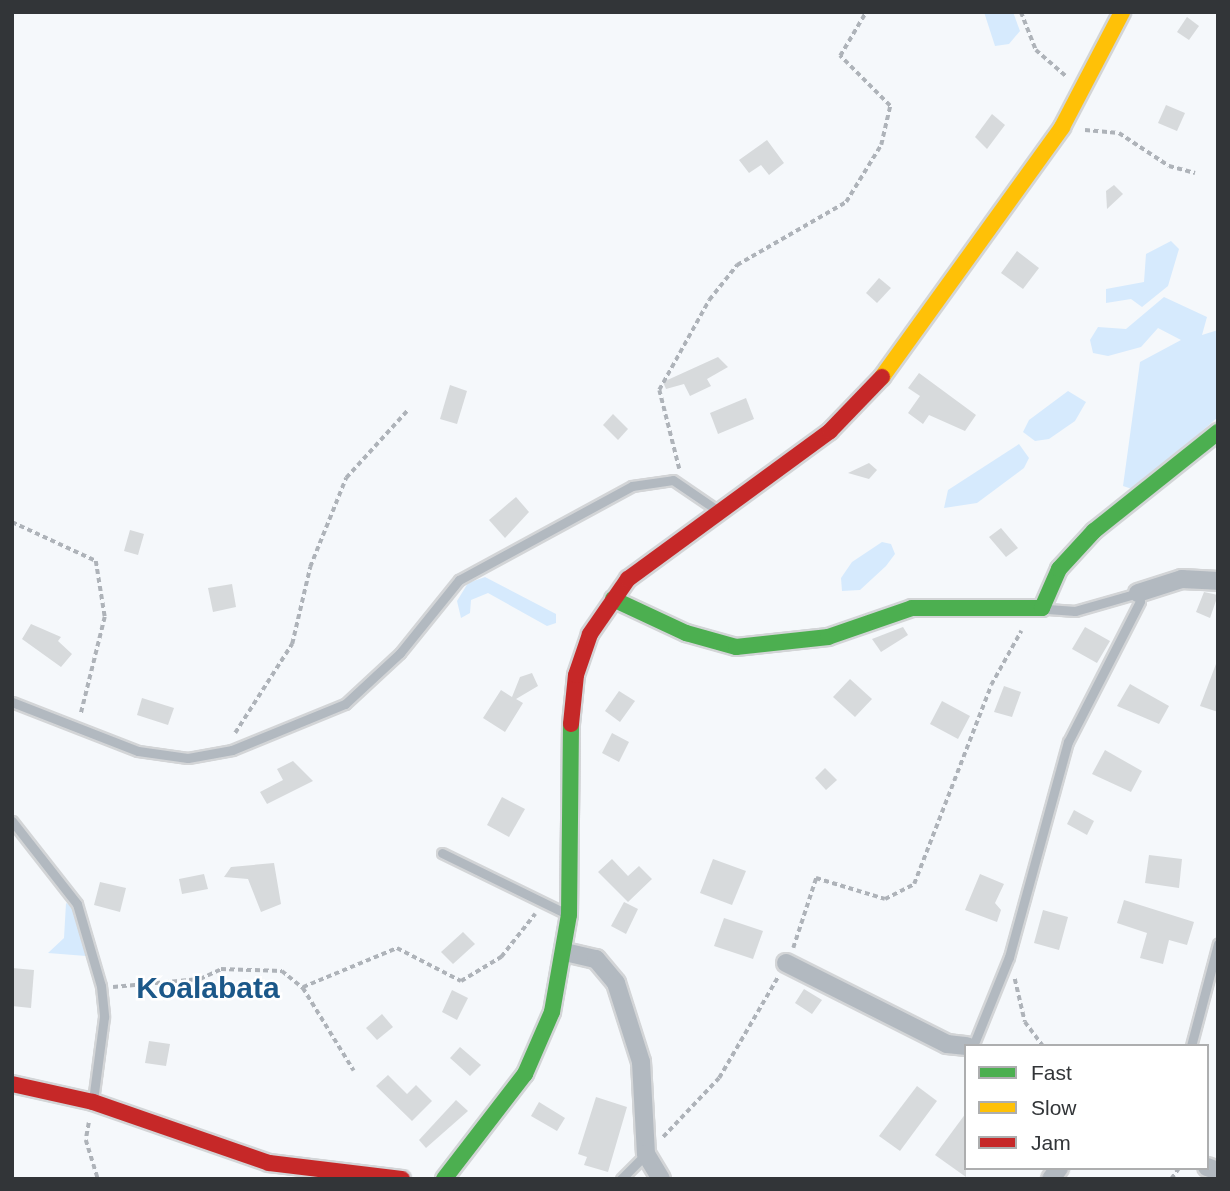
<!DOCTYPE html>
<style>
body{margin:0}
#map{position:relative;width:1230px;height:1191px;overflow:hidden;background:#f5f8fb;font-family:Helvetica,sans-serif}
div>[style]{position:absolute}
[style*='--x']{left:calc(var(--x)*1px);top:calc(var(--y)*1px);width:calc(var(--w)*1px);rotate:calc(var(--a)*1deg)}
.green>*{inset:0;background:#d6eafd}
.building>*{inset:0;background:#d7dadc}
.path>*{height:3.5px;margin-top:-1.75px;transform-origin:0;background:repeating-linear-gradient(90deg,#aeb3b9 0 5px,transparent 0 8.5px)}
.roads{filter:drop-shadow(2px 0 #d3d5d7) drop-shadow(-2px 0 #d3d5d7) drop-shadow(0 2px #d3d5d7) drop-shadow(0 -2px #d3d5d7)}
.lane>*{height:9px;margin:-4.5px;padding:0 4.5px;transform-origin:4.5px;border-radius:4.5px;background:#b2b9c0}
.street>*{height:18px;margin:-9px;padding:0 9px;transform-origin:9px;border-radius:9px;background:#b2b9c0}
.fast>*{height:16px;margin:-8px;padding:0 8px;transform-origin:8px;border-radius:8px;background:#4caf50}
.slow>*{height:16px;margin:-8px;padding:0 8px;transform-origin:8px;border-radius:8px;background:#ffc107}
.jam>*{height:16px;margin:-8px;padding:0 8px;transform-origin:8px;border-radius:8px;background:#c62828}
span{translate:-50% -50%;white-space:nowrap;text-align:center;line-height:1.15;-webkit-text-stroke:5px #fff;paint-order:stroke}
.district-label{font-size:30px;color:#1c5889;font-weight:700}
.frame{position:absolute;inset:0;border:14px solid #323538;pointer-events:none}
.legend{position:absolute;left:964px;top:1044px;width:245px;height:126px;box-sizing:border-box;background:#fff;border:2px solid #adaeaf;margin:0;padding:9px 12px;list-style:none;font-size:21px;color:#323538}
.legend li{display:flex;align-items:center;gap:14px;height:35px}
.legend b{width:35px;border:2px solid #adaeaf}
</style>
<div id="map">
<div class="green">
<i style="clip-path:polygon(984px 12px,1013px 12px,1020px 31px,1009px 44px,995px 46px)"></i>
<i style="clip-path:polygon(1171px 241px,1179px 249px,1168px 286px,1142px 307px,1131px 299px,1106px 303px,1106px 289px,1144px 282px,1146px 254px)"></i>
<i style="clip-path:polygon(1164px 297px,1207px 317px,1202px 335px,1218px 330px,1218px 417px,1135px 490px,1123px 486px,1140px 362px,1181px 340px,1158px 328px,1141px 347px,1108px 356px,1093px 353px,1090px 340px,1098px 327px,1126px 329px)"></i>
<i style="clip-path:polygon(1068px 391px,1086px 402px,1075px 421px,1049px 439px,1035px 441px,1023px 432px,1029px 420px)"></i>
<i style="clip-path:polygon(1019px 444px,1029px 458px,1024px 468px,977px 503px,944px 508px,948px 490px)"></i>
<i style="clip-path:polygon(882px 542px,891px 544px,895px 554px,886px 566px,860px 590px,842px 591px,841px 578px,852px 562px)"></i>
<i style="clip-path:polygon(485px 577px,556px 614px,556px 623px,547px 626px,488px 593px,471px 600px,470px 613px,461px 618px,457px 601px,468px 583px)"></i>
<i style="clip-path:polygon(66px 903px,73px 907px,86px 956px,48px 953px,64px 938px)"></i>
</div>
<div class="building">
<i style="clip-path:polygon(1187px 17px,1199px 26px,1189px 40px,1177px 32px)"></i>
<i style="clip-path:polygon(1166px 105px,1185px 113px,1177px 131px,1158px 123px)"></i>
<i style="clip-path:polygon(992px 114px,1005px 125px,987px 149px,975px 137px)"></i>
<i style="clip-path:polygon(767px 140px,784px 163px,769px 175px,761px 165px,749px 173px,739px 160px)"></i>
<i style="clip-path:polygon(1114px 185px,1123px 194px,1107px 209px,1106px 191px)"></i>
<i style="clip-path:polygon(1017px 251px,1039px 268px,1023px 289px,1001px 273px)"></i>
<i style="clip-path:polygon(879px 278px,891px 288px,877px 303px,866px 293px)"></i>
<i style="clip-path:polygon(718px 357px,728px 367px,707px 379px,711px 386px,690px 396px,684px 384px,666px 389px,663px 382px)"></i>
<i style="clip-path:polygon(919px 373px,976px 415px,965px 431px,929px 415px,923px 424px,908px 413px,920px 396px,908px 388px)"></i>
<i style="clip-path:polygon(450px 385px,467px 391px,457px 424px,440px 419px)"></i>
<i style="clip-path:polygon(746px 398px,754px 419px,718px 434px,710px 413px)"></i>
<i style="clip-path:polygon(613px 414px,628px 429px,618px 440px,603px 425px)"></i>
<i style="clip-path:polygon(869px 463px,877px 470px,869px 479px,848px 473px)"></i>
<i style="clip-path:polygon(516px 497px,529px 512px,505px 538px,489px 520px)"></i>
<i style="clip-path:polygon(1001px 528px,1018px 548px,1006px 557px,989px 537px)"></i>
<i style="clip-path:polygon(130px 530px,144px 534px,138px 555px,124px 551px)"></i>
<i style="clip-path:polygon(232px 584px,236px 607px,213px 612px,208px 588px)"></i>
<i style="clip-path:polygon(1204px 592px,1218px 595px,1210px 618px,1196px 612px)"></i>
<i style="clip-path:polygon(31px 624px,61px 637px,58px 641px,72px 654px,61px 667px,22px 639px)"></i>
<i style="clip-path:polygon(903px 627px,908px 635px,881px 652px,872px 639px)"></i>
<i style="clip-path:polygon(1085px 627px,1110px 641px,1097px 663px,1072px 649px)"></i>
<i style="clip-path:polygon(1216px 664px,1218px 664px,1218px 712px,1200px 706px)"></i>
<i style="clip-path:polygon(532px 673px,538px 686px,516px 699px,523px 703px,505px 732px,483px 718px,501px 690px,512px 697px,520px 677px)"></i>
<i style="clip-path:polygon(850px 679px,872px 699px,855px 717px,833px 697px)"></i>
<i style="clip-path:polygon(1130px 684px,1169px 706px,1159px 724px,1117px 706px)"></i>
<i style="clip-path:polygon(1004px 686px,1021px 692px,1012px 717px,994px 712px)"></i>
<i style="clip-path:polygon(619px 691px,635px 701px,620px 722px,605px 711px)"></i>
<i style="clip-path:polygon(142px 698px,174px 708px,168px 725px,137px 715px)"></i>
<i style="clip-path:polygon(942px 701px,970px 716px,958px 739px,930px 724px)"></i>
<i style="clip-path:polygon(612px 733px,629px 742px,619px 762px,602px 753px)"></i>
<i style="clip-path:polygon(1105px 750px,1142px 771px,1131px 792px,1092px 774px)"></i>
<i style="clip-path:polygon(293px 761px,313px 781px,267px 804px,260px 792px,283px 780px,277px 769px)"></i>
<i style="clip-path:polygon(825px 768px,837px 780px,826px 790px,815px 778px)"></i>
<i style="clip-path:polygon(502px 797px,525px 809px,509px 837px,487px 825px)"></i>
<i style="clip-path:polygon(1074px 810px,1094px 821px,1087px 835px,1067px 824px)"></i>
<i style="clip-path:polygon(1149px 855px,1182px 859px,1179px 888px,1145px 883px)"></i>
<i style="clip-path:polygon(612px 859px,628px 876px,639px 866px,652px 879px,628px 902px,598px 872px)"></i>
<i style="clip-path:polygon(713px 859px,746px 871px,732px 905px,700px 893px)"></i>
<i style="clip-path:polygon(274px 863px,281px 904px,261px 912px,248px 879px,224px 877px,231px 867px)"></i>
<i style="clip-path:polygon(204px 874px,208px 889px,182px 894px,179px 879px)"></i>
<i style="clip-path:polygon(980px 874px,1004px 884px,995px 903px,1001px 910px,997px 922px,965px 910px)"></i>
<i style="clip-path:polygon(100px 882px,126px 888px,120px 912px,94px 905px)"></i>
<i style="clip-path:polygon(1124px 900px,1194px 922px,1187px 945px,1169px 940px,1163px 964px,1140px 958px,1147px 933px,1117px 923px)"></i>
<i style="clip-path:polygon(624px 902px,638px 909px,626px 934px,611px 926px)"></i>
<i style="clip-path:polygon(1043px 910px,1068px 917px,1059px 950px,1034px 943px)"></i>
<i style="clip-path:polygon(724px 918px,763px 931px,753px 959px,714px 946px)"></i>
<i style="clip-path:polygon(463px 932px,475px 944px,453px 964px,441px 952px)"></i>
<i style="clip-path:polygon(12px 968px,34px 970px,31px 1008px,12px 1006px)"></i>
<i style="clip-path:polygon(804px 989px,822px 1000px,812px 1014px,795px 1003px)"></i>
<i style="clip-path:polygon(452px 990px,468px 998px,457px 1020px,442px 1012px)"></i>
<i style="clip-path:polygon(382px 1014px,393px 1027px,377px 1040px,366px 1028px)"></i>
<i style="clip-path:polygon(149px 1041px,170px 1044px,166px 1066px,145px 1063px)"></i>
<i style="clip-path:polygon(460px 1047px,481px 1065px,470px 1076px,450px 1058px)"></i>
<i style="clip-path:polygon(388px 1075px,407px 1094px,416px 1085px,432px 1101px,412px 1121px,376px 1086px)"></i>
<i style="clip-path:polygon(917px 1086px,937px 1101px,900px 1151px,879px 1136px)"></i>
<i style="clip-path:polygon(596px 1097px,627px 1107px,608px 1172px,584px 1165px,587px 1157px,578px 1154px)"></i>
<i style="clip-path:polygon(456px 1100px,468px 1111px,426px 1148px,419px 1140px)"></i>
<i style="clip-path:polygon(539px 1102px,565px 1118px,557px 1131px,531px 1116px)"></i>
<i style="clip-path:polygon(966px 1113px,966px 1177px,935px 1155px)"></i>
</div>
<div class="path">
<i style="--x:1021;--y:12;--w:41;--a:68.5"></i>
<i style="--x:1036;--y:50;--w:40;--a:41"></i>
<i style="--x:1085;--y:130;--w:34;--a:5"></i>
<i style="--x:1119;--y:133;--w:60;--a:33.4"></i>
<i style="--x:1169;--y:166;--w:27;--a:15"></i>
<i style="--x:679;--y:469;--w:81;--a:-104.2"></i>
<i style="--x:659;--y:390;--w:103;--a:-60.9"></i>
<i style="--x:709;--y:300;--w:45;--a:-51.3"></i>
<i style="--x:737;--y:265;--w:126;--a:-30"></i>
<i style="--x:846;--y:202;--w:67;--a:-58.4"></i>
<i style="--x:881;--y:145;--w:40;--a:-77"></i>
<i style="--x:890;--y:106;--w:71;--a:-135"></i>
<i style="--x:840;--y:56;--w:51;--a:-59.4"></i>
<i style="--x:12;--y:522;--w:93;--a:24.9"></i>
<i style="--x:96;--y:561;--w:57;--a:80.9"></i>
<i style="--x:105;--y:617;--w:100;--a:103.9"></i>
<i style="--x:235;--y:733;--w:106;--a:-57.4"></i>
<i style="--x:292;--y:644;--w:79;--a:-76.8"></i>
<i style="--x:310;--y:567;--w:96;--a:-68"></i>
<i style="--x:346;--y:478;--w:91;--a:-47.7"></i>
<i style="--x:793;--y:948;--w:74;--a:-71.8"></i>
<i style="--x:816;--y:878;--w:72;--a:16.9"></i>
<i style="--x:885;--y:899;--w:33;--a:-27"></i>
<i style="--x:914;--y:884;--w:213;--a:-68.8"></i>
<i style="--x:991;--y:685;--w:62;--a:-60.9"></i>
<i style="--x:1015;--y:979;--w:44;--a:76.9"></i>
<i style="--x:1025;--y:1022;--w:30;--a:53"></i>
<i style="--x:113;--y:987;--w:87;--a:-5.3"></i>
<i style="--x:200;--y:979;--w:23;--a:-25"></i>
<i style="--x:221;--y:969;--w:61;--a:1.9"></i>
<i style="--x:282;--y:971;--w:27;--a:39"></i>
<i style="--x:303;--y:988;--w:97;--a:58.4"></i>
<i style="--x:303;--y:987;--w:102;--a:-22.5"></i>
<i style="--x:397;--y:948;--w:72;--a:27.3"></i>
<i style="--x:461;--y:981;--w:47;--a:-31"></i>
<i style="--x:501;--y:957;--w:55;--a:-51.7"></i>
<i style="--x:89;--y:1123;--w:17;--a:100"></i>
<i style="--x:86;--y:1140;--w:41;--a:72.9"></i>
<i style="--x:663;--y:1137;--w:81;--a:-46.5"></i>
<i style="--x:719;--y:1078;--w:117;--a:-59.7"></i>
<i style="--x:1171;--y:1179;--w:14;--a:-54"></i>
</div>
<div class="roads">
<div class="lane">
<i style="--x:12;--y:702;--w:135;--a:21.3"></i>
<i style="--x:138;--y:751;--w:50;--a:8"></i>
<i style="--x:188;--y:758;--w:45;--a:-10.3"></i>
<i style="--x:232;--y:750;--w:122;--a:-22.2"></i>
<i style="--x:345;--y:704;--w:75;--a:-42.8"></i>
<i style="--x:400;--y:653;--w:94;--a:-51.1"></i>
<i style="--x:459;--y:580;--w:197;--a:-28.5"></i>
<i style="--x:632;--y:486;--w:41;--a:-8.3"></i>
<i style="--x:673;--y:480;--w:53;--a:34.3"></i>
<i style="--x:12;--y:821;--w:105;--a:51.9"></i>
<i style="--x:77;--y:904;--w:85;--a:73.7"></i>
<i style="--x:101;--y:986;--w:31;--a:84"></i>
<i style="--x:104;--y:1017;--w:84;--a:97.5"></i>
<i style="--x:442;--y:853;--w:139;--a:26"></i>
<i style="--x:973;--y:1046;--w:96;--a:-68"></i>
<i style="--x:1009;--y:957;--w:223;--a:-74.7"></i>
<i style="--x:1068;--y:742;--w:158;--a:-62.9"></i>
<i style="--x:1140;--y:601;--w:8;--a:-104"></i>
<i style="--x:1138;--y:593;--w:66;--a:164.1"></i>
<i style="--x:1075;--y:611;--w:31;--a:-176"></i>
<i style="--x:1191;--y:1046;--w:106;--a:-75.2"></i>
<i style="--x:621;--y:1179;--w:35;--a:-45"></i>
</div>
<div class="street">
<i style="--x:1138;--y:593;--w:46;--a:-17.7"></i>
<i style="--x:1182;--y:579;--w:36;--a:3"></i>
<i style="--x:565;--y:952;--w:32;--a:13"></i>
<i style="--x:596;--y:959;--w:31;--a:50"></i>
<i style="--x:616;--y:983;--w:83;--a:72.4"></i>
<i style="--x:641;--y:1062;--w:92;--a:86.9"></i>
<i style="--x:646;--y:1154;--w:29;--a:59"></i>
<i style="--x:786;--y:963;--w:180;--a:26.7"></i>
<i style="--x:947;--y:1044;--w:20;--a:6"></i>
<i style="--x:1207;--y:1167;--w:12;--a:20"></i>
<i style="--x:1051;--y:1179;--w:14;--a:-54"></i>
</div>
<div class="fast">
<i style="--x:613;--y:599;--w:81;--a:25"></i>
<i style="--x:686;--y:633;--w:52;--a:15.6"></i>
<i style="--x:736;--y:647;--w:93;--a:-6.2"></i>
<i style="--x:828;--y:637;--w:89;--a:-19"></i>
<i style="--x:912;--y:608;--w:130;--a:0"></i>
<i style="--x:1042;--y:608;--w:43;--a:-66.4"></i>
<i style="--x:1059;--y:569;--w:52;--a:-47.4"></i>
<i style="--x:1094;--y:531;--w:159;--a:-38.6"></i>
<i style="--x:444;--y:1179;--w:133;--a:-52.4"></i>
<i style="--x:525;--y:1074;--w:68;--a:-66.5"></i>
<i style="--x:552;--y:1012;--w:98;--a:-80.1"></i>
<i style="--x:569;--y:915;--w:191;--a:-89.4"></i>
</div>
<div class="slow">
<i style="--x:882;--y:377;--w:308;--a:-54.2"></i>
<i style="--x:1062;--y:127;--w:130;--a:-62.4"></i>
</div>
<div class="jam">
<i style="--x:571;--y:724;--w:49;--a:-84.2"></i>
<i style="--x:576;--y:675;--w:43;--a:-71.1"></i>
<i style="--x:590;--y:634;--w:67;--a:-55.4"></i>
<i style="--x:628;--y:579;--w:250;--a:-36.2"></i>
<i style="--x:830;--y:431;--w:75;--a:-46.1"></i>
<i style="--x:12;--y:1084;--w:83;--a:12.5"></i>
<i style="--x:93;--y:1102;--w:186;--a:19.1"></i>
<i style="--x:269;--y:1163;--w:134;--a:6.9"></i>
</div>
</div>
<div class="district-label">
<span style="left:208px;top:988px">Koalabata</span>
</div>
<div class="frame"></div>
<ul class="legend">
<li><b style="height:9px;background:#4caf50"></b>Fast</li>
<li><b style="height:9px;background:#ffc107"></b>Slow</li>
<li><b style="height:9px;background:#c62828"></b>Jam</li>
</ul>
</div>
